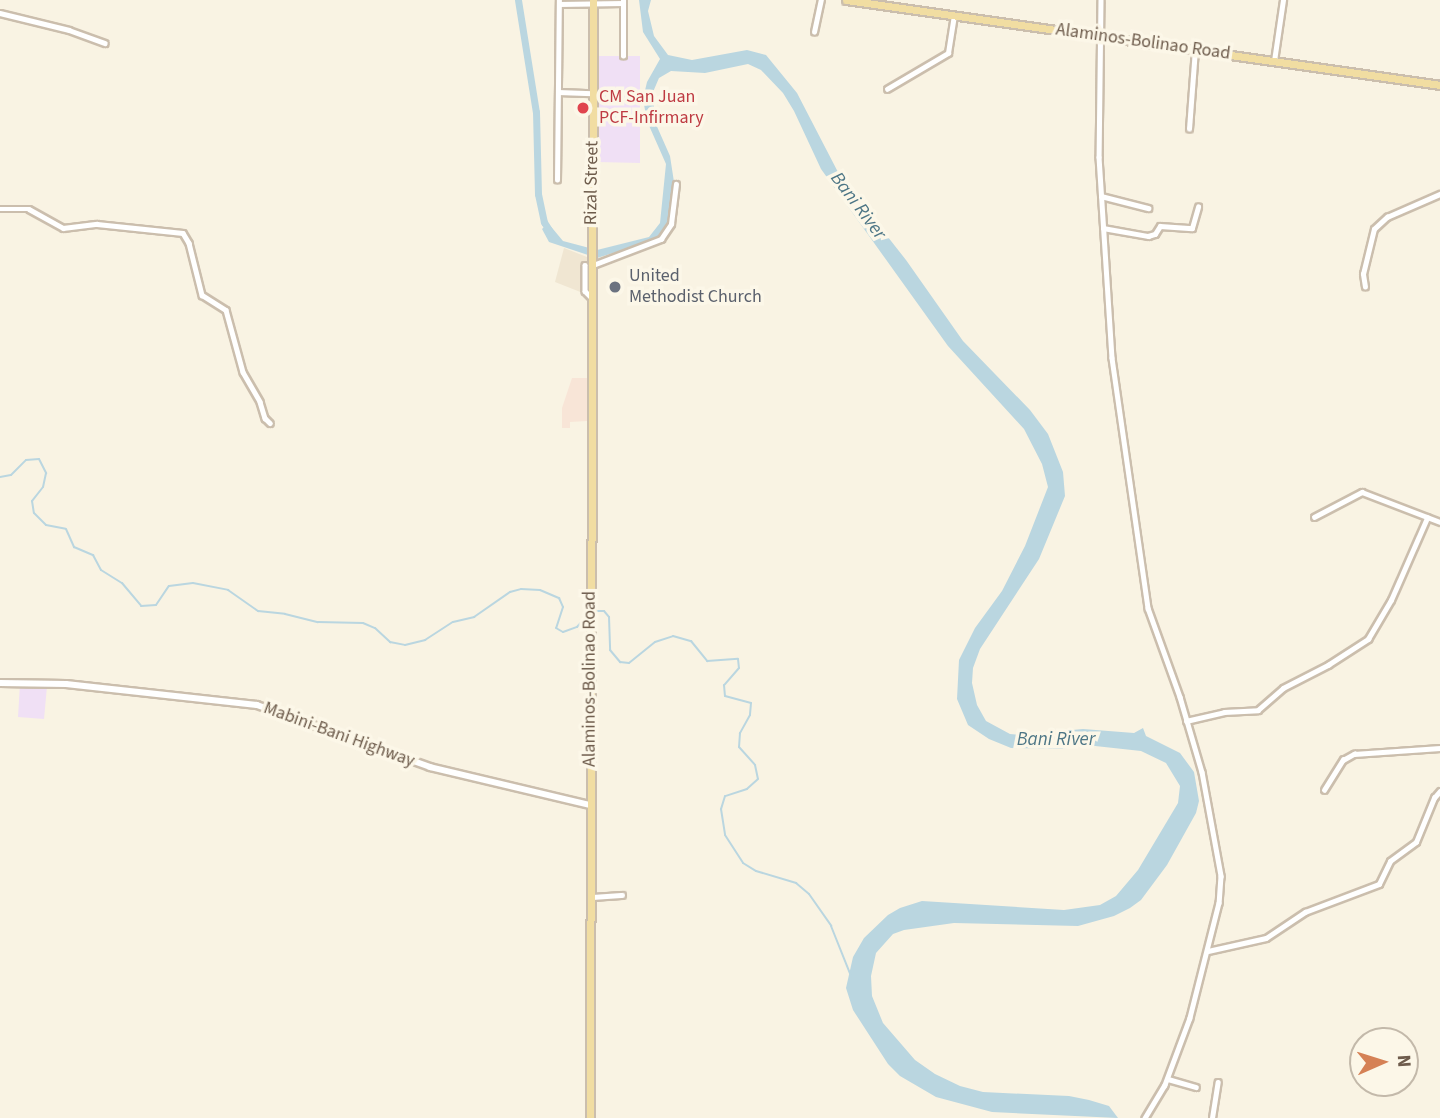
<!DOCTYPE html>
<style>
body{margin:0}
#map{position:relative;width:1440px;height:1118px;overflow:hidden;background:#f9f3e3;font-family:"Source Sans 3",sans-serif}
div>[style]{position:absolute}
[style*='--x']{left:calc(var(--x)*1px);top:calc(var(--y)*1px);width:calc(var(--w)*1px);rotate:calc(var(--a)*1deg)}
.residential>*{inset:0;background:#f0e6d2}
.commercial>*{inset:0;background:#f8e5d7}
.education>*{inset:0;background:#f0e0f5}
.water>*{inset:0;background:#bad6e0}
.stream>*{height:2px;margin:-1px;padding:0 1px;transform-origin:1px;border-radius:1px;background:#bad6e0}
.river>*{height:7px;margin:-3.5px;padding:0 3.5px;transform-origin:3.5px;border-radius:3.5px;background:#bad6e0}
.roads{filter:drop-shadow(2px 0 #cbbead) drop-shadow(-2px 0 #cbbead) drop-shadow(0 2px #cbbead) drop-shadow(0 -2px #cbbead)}
.minor>*{height:4.5px;margin:-2.25px;padding:0 2.25px;transform-origin:2.25px;border-radius:2.25px;background:#fff}
.secondary>*{height:6px;margin:-3px;padding:0 3px;transform-origin:3px;border-radius:3px;background:#fff}
.primary>*{height:7px;margin:-3.5px;padding:0 3.5px;transform-origin:3.5px;border-radius:3.5px;background:#f1dda2}
.dots>*{width:19px;height:19px;translate:-50% -50%;box-sizing:border-box;border:4px solid #fcf7e8;border-radius:50%}
span{translate:-50% -50%;white-space:nowrap;text-align:center;line-height:1.15;-webkit-text-stroke:7px #fcf7e8;paint-order:stroke}
.street-label{font-size:18px;color:#6e5c4c}
.health-label{font-size:18px;color:#be3a42}
.left{translate:0 -50%;text-align:left}
.worship-label{font-size:18px;color:#5b616d}
.water-label{font-size:19px;color:#4c7585;font-style:italic}
.north{position:absolute;left:1349px;top:1027px;width:70px;height:70px;box-sizing:border-box;background:#fcf7e8;border:2px solid #c3b9aa;border-radius:50%;rotate:87deg;font-size:19px;font-weight:700;line-height:28px;text-align:center;color:#6e5c4c}
.north::after{content:'';display:block;margin:auto;width:24px;height:32px;background:#d58155;clip-path:polygon(50% 0,100% 100%,50% 72%,0 100%)}
</style>
<div id="map">
<div class="residential">
<i style="clip-path:polygon(564px 248px,587px 257px,588px 295px,555px 282px)"></i>
</div>
<div class="commercial">
<i style="clip-path:polygon(572px 378px,587px 378px,587px 421px,570px 422px,570px 428px,562px 428px,562px 408px)"></i>
</div>
<div class="education">
<i style="clip-path:polygon(597px 56px,640px 56px,640px 163px,597px 162px)"></i>
<i style="clip-path:polygon(20px 684px,47px 686px,44px 719px,18px 717px)"></i>
</div>
<div class="water">
<i style="clip-path:polygon(639px 0,651px 0,648px 11px,654px 36px,668px 55px,692px 60px,747px 50px,766px 55px,797px 93px,840px 176px,906px 260px,963px 341px,1030px 410px,1048px 434px,1063px 472px,1065px 496px,1039px 559px,980px 649px,973px 668px,972px 683px,977px 705px,986px 721px,1010px 734px,1020px 735px,1083px 729px,1134px 733px,1143px 728px,1146px 736px,1180px 753px,1194px 772px,1199px 801px,1196px 813px,1167px 865px,1141px 900px,1130px 908px,1114px 916px,1078px 926px,954px 923px,904px 930px,893px 934px,876px 953px,871px 976px,872px 996px,883px 1023px,915px 1060px,935px 1074px,960px 1086px,983px 1092px,1069px 1096px,1089px 1100px,1109px 1106px,1118px 1118px,992px 1112px,936px 1097px,900px 1076px,888px 1064px,853px 1010px,846px 988px,853px 957px,864px 938px,888px 915px,900px 908px,922px 901px,1064px 910px,1100px 905px,1116px 896px,1138px 870px,1178px 803px,1180px 786px,1166px 763px,1141px 751px,1086px 745px,1062px 749px,1011px 748px,989px 739px,968px 725px,957px 699px,959px 660px,975px 628px,1002px 591px,1025px 546px,1048px 487px,1042px 464px,1024px 429px,948px 346px,821px 169px,794px 111px,783px 93px,761px 70px,748px 64px,705px 73px,671px 71px,659px 78px,653px 92px,655px 122px,670px 156px,674px 182px,667px 225px,658px 239px,597px 258px,549px 242px,542px 229px,548px 223px,563px 241px,597px 250px,649px 237px,660px 223px,666px 164px,647px 121px,643px 99px,647px 82px,660px 59px,643px 32px)"></i>
</div>
<div class="stream">
<i style="--x:0;--y:477;--w:11;--a:-10"></i>
<i style="--x:11;--y:475;--w:21;--a:-45"></i>
<i style="--x:26;--y:460;--w:13;--a:-4"></i>
<i style="--x:39;--y:459;--w:16;--a:63"></i>
<i style="--x:46;--y:473;--w:14;--a:102"></i>
<i style="--x:43;--y:487;--w:18;--a:128"></i>
<i style="--x:32;--y:501;--w:12;--a:81"></i>
<i style="--x:34;--y:513;--w:17;--a:45"></i>
<i style="--x:46;--y:525;--w:20;--a:11"></i>
<i style="--x:66;--y:529;--w:20;--a:66"></i>
<i style="--x:74;--y:547;--w:21;--a:23"></i>
<i style="--x:93;--y:555;--w:17;--a:62"></i>
<i style="--x:101;--y:570;--w:25;--a:32"></i>
<i style="--x:122;--y:583;--w:30;--a:50"></i>
<i style="--x:141;--y:606;--w:15;--a:-4"></i>
<i style="--x:156;--y:605;--w:23;--a:-56"></i>
<i style="--x:169;--y:586;--w:24;--a:-7"></i>
<i style="--x:193;--y:583;--w:36;--a:11"></i>
<i style="--x:228;--y:590;--w:37;--a:35"></i>
<i style="--x:258;--y:611;--w:27;--a:6"></i>
<i style="--x:285;--y:614;--w:34;--a:14"></i>
<i style="--x:318;--y:622;--w:45;--a:1.3"></i>
<i style="--x:363;--y:623;--w:13;--a:23"></i>
<i style="--x:375;--y:628;--w:21;--a:43"></i>
<i style="--x:390;--y:642;--w:15;--a:11"></i>
<i style="--x:405;--y:645;--w:21;--a:-14"></i>
<i style="--x:425;--y:640;--w:33;--a:-33"></i>
<i style="--x:453;--y:622;--w:22;--a:-13"></i>
<i style="--x:474;--y:617;--w:44;--a:-34.8"></i>
<i style="--x:510;--y:592;--w:11;--a:-15"></i>
<i style="--x:521;--y:589;--w:19;--a:3"></i>
<i style="--x:540;--y:590;--w:21;--a:23"></i>
<i style="--x:559;--y:598;--w:10;--a:66"></i>
<i style="--x:563;--y:607;--w:22;--a:108"></i>
<i style="--x:556;--y:628;--w:8;--a:30"></i>
<i style="--x:563;--y:632;--w:15;--a:-20"></i>
<i style="--x:577;--y:627;--w:20;--a:-49"></i>
<i style="--x:595;--y:611;--w:9;--a:0"></i>
<i style="--x:604;--y:611;--w:8;--a:50"></i>
<i style="--x:609;--y:617;--w:33;--a:88"></i>
<i style="--x:610;--y:650;--w:16;--a:50"></i>
<i style="--x:620;--y:662;--w:9;--a:6"></i>
<i style="--x:629;--y:663;--w:33;--a:-39"></i>
<i style="--x:655;--y:642;--w:19;--a:-18"></i>
<i style="--x:673;--y:636;--w:19;--a:16"></i>
<i style="--x:691;--y:641;--w:26;--a:51"></i>
<i style="--x:707;--y:661;--w:31;--a:-4"></i>
<i style="--x:738;--y:659;--w:9;--a:84"></i>
<i style="--x:739;--y:668;--w:23;--a:131"></i>
<i style="--x:724;--y:685;--w:11;--a:85"></i>
<i style="--x:725;--y:696;--w:27;--a:15"></i>
<i style="--x:751;--y:703;--w:12;--a:95"></i>
<i style="--x:750;--y:715;--w:21;--a:119"></i>
<i style="--x:740;--y:733;--w:14;--a:94"></i>
<i style="--x:739;--y:747;--w:24;--a:48"></i>
<i style="--x:755;--y:765;--w:14;--a:78"></i>
<i style="--x:758;--y:779;--w:15;--a:138"></i>
<i style="--x:747;--y:789;--w:23;--a:162"></i>
<i style="--x:725;--y:796;--w:14;--a:107"></i>
<i style="--x:721;--y:809;--w:26;--a:81"></i>
<i style="--x:725;--y:835;--w:33;--a:57"></i>
<i style="--x:743;--y:863;--w:15;--a:32"></i>
<i style="--x:756;--y:871;--w:42;--a:16.7"></i>
<i style="--x:796;--y:883;--w:17;--a:40"></i>
<i style="--x:809;--y:894;--w:39;--a:55"></i>
<i style="--x:831;--y:926;--w:54;--a:68.2"></i>
</div>
<div class="river">
<i style="--x:518;--y:0;--w:113;--a:80.9"></i>
<i style="--x:536;--y:112;--w:82;--a:88.6"></i>
<i style="--x:538;--y:194;--w:29;--a:78"></i>
<i style="--x:544;--y:222;--w:13;--a:58"></i>
</div>
<div class="roads">
<div class="minor">
<i style="--x:1101;--y:0;--w:157;--a:90.7"></i>
<i style="--x:1099;--y:157;--w:201;--a:86.3"></i>
<i style="--x:1112;--y:358;--w:253;--a:81.8"></i>
<i style="--x:1148;--y:608;--w:95;--a:70.2"></i>
<i style="--x:1180;--y:697;--w:78;--a:73.7"></i>
<i style="--x:1202;--y:772;--w:106;--a:79.6"></i>
<i style="--x:1221;--y:876;--w:27;--a:94"></i>
<i style="--x:1219;--y:903;--w:119;--a:104.2"></i>
<i style="--x:1190;--y:1018;--w:72;--a:110.5"></i>
<i style="--x:1165;--y:1085;--w:39;--a:121"></i>
<i style="--x:559;--y:4;--w:64;--a:-0.9"></i>
<i style="--x:0;--y:13;--w:71;--a:13.8"></i>
<i style="--x:69;--y:30;--w:38;--a:20"></i>
<i style="--x:814;--y:32;--w:33;--a:-78"></i>
<i style="--x:623;--y:56;--w:56;--a:-90"></i>
<i style="--x:1274;--y:61;--w:62;--a:-81.6"></i>
<i style="--x:887;--y:89;--w:71;--a:-30.5"></i>
<i style="--x:948;--y:53;--w:38;--a:-81"></i>
<i style="--x:558;--y:92;--w:34;--a:2"></i>
<i style="--x:1189;--y:129;--w:79;--a:-85.7"></i>
<i style="--x:557;--y:180;--w:180;--a:-89.4"></i>
<i style="--x:1101;--y:196;--w:49;--a:14.3"></i>
<i style="--x:0;--y:209;--w:29;--a:0"></i>
<i style="--x:29;--y:209;--w:39;--a:29"></i>
<i style="--x:63;--y:228;--w:34;--a:-7"></i>
<i style="--x:97;--y:224;--w:86;--a:6"></i>
<i style="--x:183;--y:233;--w:12;--a:59"></i>
<i style="--x:189;--y:243;--w:54;--a:76"></i>
<i style="--x:202;--y:295;--w:28;--a:32"></i>
<i style="--x:226;--y:310;--w:64;--a:74.7"></i>
<i style="--x:243;--y:372;--w:34;--a:60"></i>
<i style="--x:260;--y:402;--w:17;--a:73"></i>
<i style="--x:265;--y:418;--w:7;--a:45"></i>
<i style="--x:1103;--y:228;--w:46;--a:10.1"></i>
<i style="--x:1148;--y:236;--w:7;--a:-16"></i>
<i style="--x:1155;--y:234;--w:9;--a:-58"></i>
<i style="--x:1160;--y:226;--w:32;--a:4"></i>
<i style="--x:1192;--y:228;--w:22;--a:-74"></i>
<i style="--x:585;--y:265;--w:26;--a:90"></i>
<i style="--x:585;--y:291;--w:8;--a:45"></i>
<i style="--x:593;--y:265;--w:73;--a:-20.9"></i>
<i style="--x:661;--y:239;--w:18;--a:-56"></i>
<i style="--x:671;--y:224;--w:40;--a:-82.9"></i>
<i style="--x:1365;--y:287;--w:13;--a:-99"></i>
<i style="--x:1363;--y:274;--w:46;--a:-76.3"></i>
<i style="--x:1374;--y:229;--w:18;--a:-43"></i>
<i style="--x:1387;--y:217;--w:58;--a:-23.5"></i>
<i style="--x:1314;--y:517;--w:54;--a:-27.5"></i>
<i style="--x:1362;--y:492;--w:84;--a:21"></i>
<i style="--x:1186;--y:721;--w:39;--a:-13"></i>
<i style="--x:1224;--y:712;--w:34;--a:-3"></i>
<i style="--x:1258;--y:710;--w:33;--a:-41"></i>
<i style="--x:1283;--y:688;--w:51;--a:-27.1"></i>
<i style="--x:1328;--y:665;--w:48;--a:-33"></i>
<i style="--x:1368;--y:639;--w:45;--a:-59.5"></i>
<i style="--x:1391;--y:600;--w:90;--a:-66.3"></i>
<i style="--x:1324;--y:790;--w:36;--a:-58"></i>
<i style="--x:1343;--y:760;--w:13;--a:-29"></i>
<i style="--x:1354;--y:754;--w:86;--a:-4"></i>
<i style="--x:591;--y:897;--w:31;--a:-4"></i>
<i style="--x:1208;--y:951;--w:59;--a:-12.6"></i>
<i style="--x:1266;--y:938;--w:47;--a:-33.7"></i>
<i style="--x:1305;--y:912;--w:79;--a:-20.7"></i>
<i style="--x:1379;--y:884;--w:25;--a:-64"></i>
<i style="--x:1390;--y:861;--w:32;--a:-36"></i>
<i style="--x:1416;--y:842;--w:48;--a:-67.8"></i>
<i style="--x:1434;--y:798;--w:9;--a:-49"></i>
<i style="--x:1168;--y:1079;--w:29;--a:16"></i>
<i style="--x:1212;--y:1118;--w:36;--a:-81"></i>
</div>
<div class="secondary">
<i style="--x:0;--y:683;--w:66;--a:0.9"></i>
<i style="--x:66;--y:684;--w:192;--a:6.3"></i>
<i style="--x:257;--y:705;--w:184;--a:19.7"></i>
<i style="--x:430;--y:767;--w:164;--a:13.4"></i>
</div>
<div class="primary">
<i style="--x:846;--y:0;--w:600;--a:8.14"></i>
<i style="--x:590;--y:1118;--w:1118;--a:-89.85"></i>
</div>
</div>
<div class="dots">
<i style="left:583px;top:108px;background:#e0444e"></i>
<i style="left:615px;top:287px;background:#6b7280"></i>
</div>
<div class="street-label">
<span style="left:1143px;top:42px;rotate:8deg">Alaminos-Bolinao Road</span>
<span style="left:592px;top:183px;rotate:-89deg">Rizal Street</span>
<span style="left:590px;top:679px;rotate:-90deg">Alaminos-Bolinao Road</span>
<span style="left:339px;top:735px;rotate:20deg">Mabini-Bani Highway</span>
</div>
<div class="health-label">
<span class="left" style="left:599px;top:108px">CM San Juan<br>PCF-Infirmary</span>
</div>
<div class="worship-label">
<span class="left" style="left:629px;top:287px">United<br>Methodist Church</span>
</div>
<div class="water-label">
<span style="left:858px;top:206px;rotate:53deg">Bani River</span>
<span style="left:1056px;top:740px">Bani River</span>
</div>
<div class="north">N</div>
</div>
